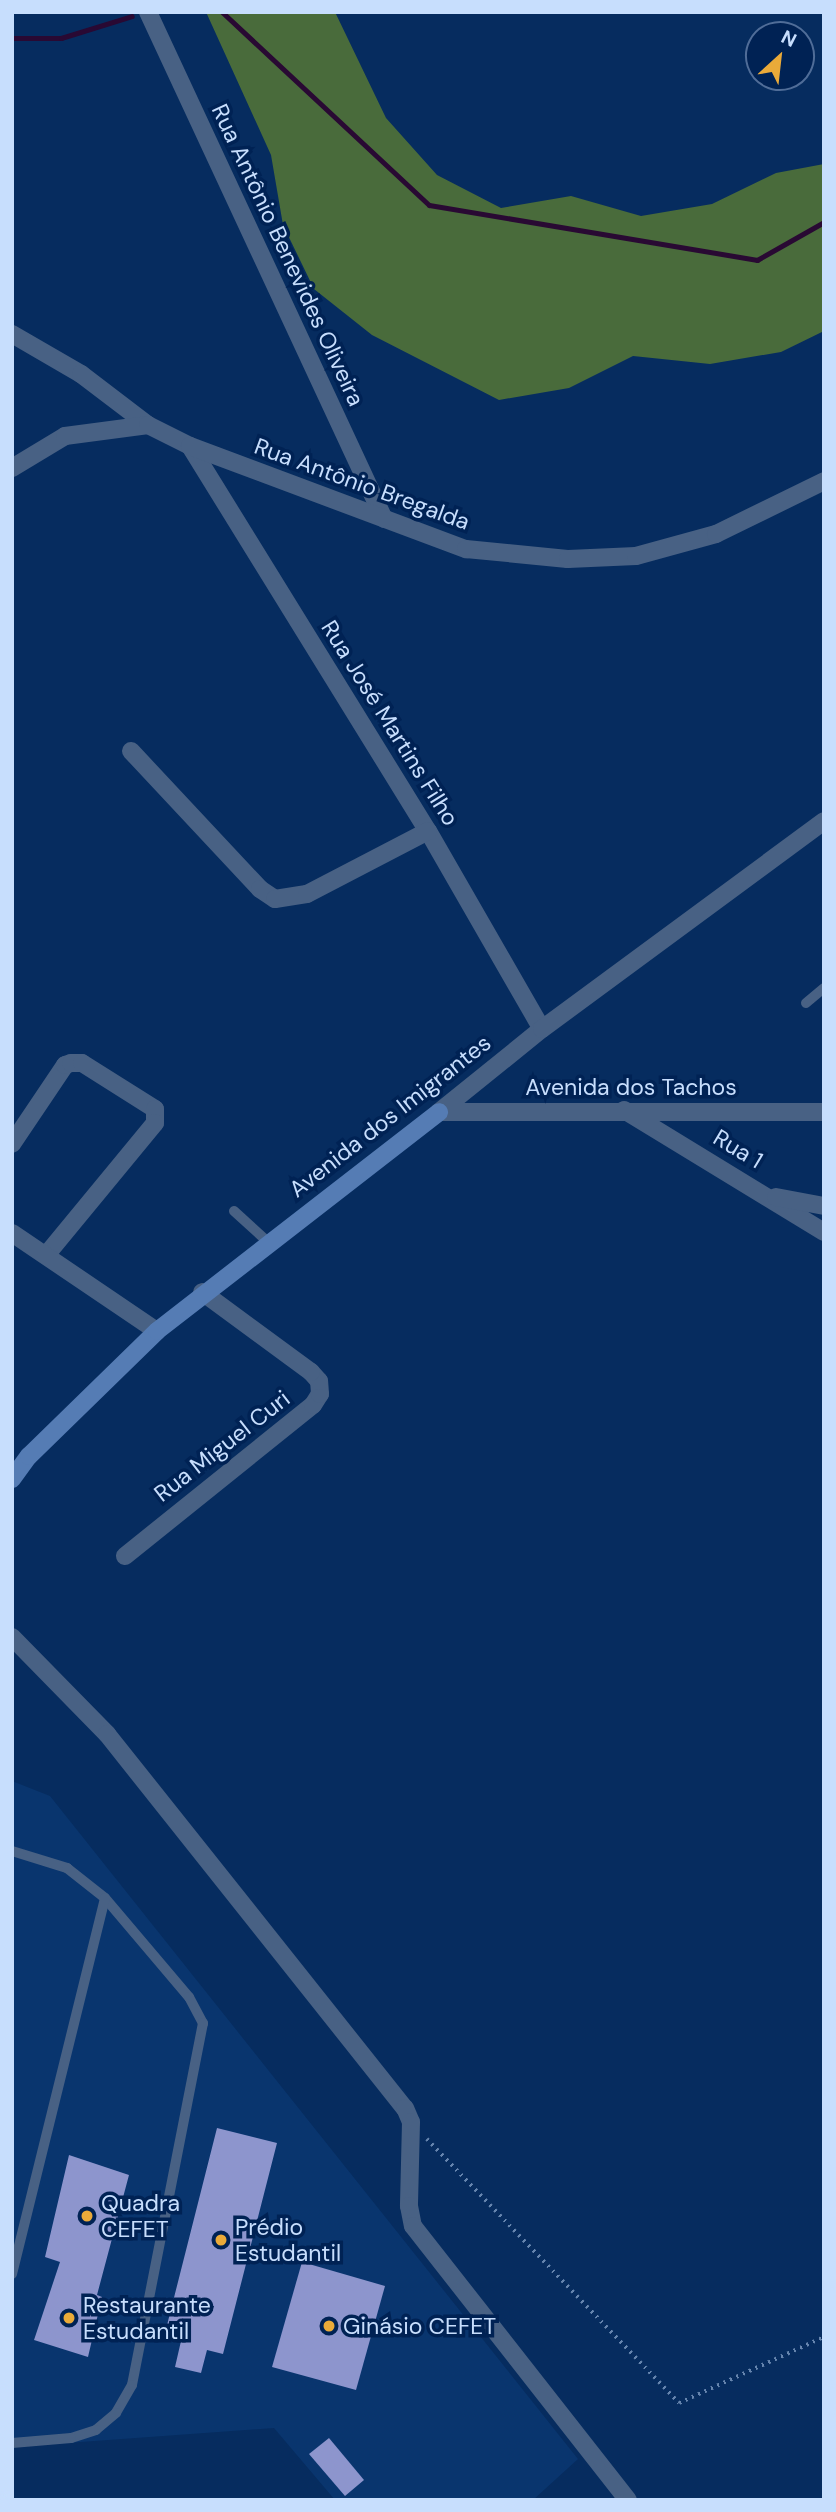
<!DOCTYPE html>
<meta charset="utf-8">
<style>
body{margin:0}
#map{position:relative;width:836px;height:2512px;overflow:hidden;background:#062c5f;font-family:"DM Sans",sans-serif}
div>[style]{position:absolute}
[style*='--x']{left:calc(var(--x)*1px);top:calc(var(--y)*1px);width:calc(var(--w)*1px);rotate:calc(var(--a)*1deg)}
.built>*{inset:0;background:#09356e}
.forest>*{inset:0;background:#496b3b}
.stream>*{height:5px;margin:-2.5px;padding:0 2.5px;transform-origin:2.5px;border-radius:2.5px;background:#290933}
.building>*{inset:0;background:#8d95cd}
.path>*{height:3.5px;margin-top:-1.75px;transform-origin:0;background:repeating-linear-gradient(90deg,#6685ae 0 2px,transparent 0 7px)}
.service>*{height:10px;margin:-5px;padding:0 5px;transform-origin:5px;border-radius:5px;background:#486184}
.minor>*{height:18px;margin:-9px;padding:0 9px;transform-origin:9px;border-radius:9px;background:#486184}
.tertiary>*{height:18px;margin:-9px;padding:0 9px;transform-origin:9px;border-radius:9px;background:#486184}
.secondary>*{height:18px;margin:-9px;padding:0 9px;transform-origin:9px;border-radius:9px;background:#557cb4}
.dots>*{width:19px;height:19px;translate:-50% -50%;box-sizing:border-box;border:4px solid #002254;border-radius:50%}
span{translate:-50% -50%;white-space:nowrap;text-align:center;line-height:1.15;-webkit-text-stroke:7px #002254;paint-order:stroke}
.street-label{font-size:23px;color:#c7defd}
.poi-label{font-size:23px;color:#c7defd}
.left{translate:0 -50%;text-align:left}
.frame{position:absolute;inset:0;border:14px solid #c7defd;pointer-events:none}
.north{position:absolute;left:745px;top:21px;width:70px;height:70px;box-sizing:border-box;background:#002254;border:2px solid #506d98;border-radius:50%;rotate:27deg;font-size:19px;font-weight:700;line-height:28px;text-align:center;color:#c7defd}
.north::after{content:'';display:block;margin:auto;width:24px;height:32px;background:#eaaa39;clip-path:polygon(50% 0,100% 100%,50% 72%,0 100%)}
</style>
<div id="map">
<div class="built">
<i style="clip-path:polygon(12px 1781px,50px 1796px,578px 2459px,533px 2500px,335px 2500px,274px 2428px,12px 2447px)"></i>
</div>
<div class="forest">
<i style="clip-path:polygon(206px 12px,335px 12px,386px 118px,437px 175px,501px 208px,571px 196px,641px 216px,712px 204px,776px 173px,824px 164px,824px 331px,781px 352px,710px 364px,633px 356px,569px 388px,499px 400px,372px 335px,314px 289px,283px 225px,271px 155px)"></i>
</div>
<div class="stream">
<i style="--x:222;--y:12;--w:283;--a:43"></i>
<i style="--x:429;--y:205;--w:333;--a:9.5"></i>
<i style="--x:757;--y:260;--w:77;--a:-29.6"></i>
<i style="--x:12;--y:38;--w:49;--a:0"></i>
<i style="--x:61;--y:38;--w:74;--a:-17.2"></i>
</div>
<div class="building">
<i style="clip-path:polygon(217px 2128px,277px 2143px,223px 2354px,207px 2350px,201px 2373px,175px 2367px,181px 2341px,164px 2337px)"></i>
<i style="clip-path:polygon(69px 2155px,129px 2175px,97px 2295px,102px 2297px,88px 2357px,34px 2340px,60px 2262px,45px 2257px)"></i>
<i style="clip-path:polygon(302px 2262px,385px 2286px,356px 2390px,272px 2367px)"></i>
<i style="clip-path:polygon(329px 2438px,364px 2480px,345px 2496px,309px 2454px)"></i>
</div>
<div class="path">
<i style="--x:427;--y:2139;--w:365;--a:46.3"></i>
<i style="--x:679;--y:2403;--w:159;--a:-24.5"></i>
</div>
<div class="service">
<i style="--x:806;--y:1003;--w:23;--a:-40"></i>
<i style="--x:234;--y:1211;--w:46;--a:42.4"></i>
<i style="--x:12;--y:1851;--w:58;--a:17.2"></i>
<i style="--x:67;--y:1868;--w:48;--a:38.3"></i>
<i style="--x:105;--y:1898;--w:130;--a:49.7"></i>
<i style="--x:189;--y:1997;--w:30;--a:62"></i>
<i style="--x:203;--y:2023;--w:369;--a:101.1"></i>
<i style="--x:132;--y:2385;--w:32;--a:120"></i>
<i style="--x:116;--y:2413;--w:26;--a:140"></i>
<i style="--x:96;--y:2430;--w:26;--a:162"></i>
<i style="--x:71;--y:2438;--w:59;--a:175.2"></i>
<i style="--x:12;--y:2274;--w:387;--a:-76.1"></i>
</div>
<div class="minor">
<i style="--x:148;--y:12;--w:559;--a:65.04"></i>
<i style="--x:12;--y:334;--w:80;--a:30.1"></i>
<i style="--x:81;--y:374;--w:84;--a:37.3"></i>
<i style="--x:190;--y:446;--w:453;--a:58.3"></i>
<i style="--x:428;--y:831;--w:228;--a:60.1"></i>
<i style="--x:12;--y:468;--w:62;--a:-31.1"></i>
<i style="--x:65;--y:436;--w:84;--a:-7.5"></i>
<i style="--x:148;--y:425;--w:47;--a:26.6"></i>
<i style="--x:190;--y:446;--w:295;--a:20.5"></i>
<i style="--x:466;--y:549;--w:102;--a:5.6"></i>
<i style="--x:568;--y:559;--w:68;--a:-2.5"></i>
<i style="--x:636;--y:556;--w:83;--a:-15.4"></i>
<i style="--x:716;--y:534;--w:120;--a:-26.1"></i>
<i style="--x:131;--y:751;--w:189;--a:46.9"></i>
<i style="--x:260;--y:889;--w:18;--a:34"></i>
<i style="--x:275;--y:899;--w:32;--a:-9"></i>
<i style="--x:307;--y:894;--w:136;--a:-27.5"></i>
<i style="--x:624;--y:1110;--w:234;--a:31.4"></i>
<i style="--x:12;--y:1144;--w:95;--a:-56.1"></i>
<i style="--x:65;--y:1065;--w:6;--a:-18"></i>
<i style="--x:71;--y:1063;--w:11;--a:0"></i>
<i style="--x:82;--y:1063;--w:86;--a:32.2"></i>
<i style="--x:155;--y:1109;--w:14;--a:90"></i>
<i style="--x:155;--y:1123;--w:171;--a:129.5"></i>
<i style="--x:776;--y:1197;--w:49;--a:10.6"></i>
<i style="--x:12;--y:1233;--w:175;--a:34.1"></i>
<i style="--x:125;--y:1556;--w:241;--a:-38.8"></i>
<i style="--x:313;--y:1405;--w:13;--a:-58"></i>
<i style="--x:320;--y:1394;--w:13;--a:-94"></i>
<i style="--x:319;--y:1381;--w:12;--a:-132"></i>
<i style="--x:311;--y:1372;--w:135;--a:-143.7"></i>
<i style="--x:12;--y:1637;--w:136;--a:45.6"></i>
<i style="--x:107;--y:1734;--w:478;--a:51.5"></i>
<i style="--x:405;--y:2108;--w:15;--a:67"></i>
<i style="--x:411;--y:2122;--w:84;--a:91.4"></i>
<i style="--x:409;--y:2206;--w:20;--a:79"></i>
<i style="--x:413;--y:2226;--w:348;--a:51.9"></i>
</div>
<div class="tertiary">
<i style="--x:439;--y:1112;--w:132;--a:-38.9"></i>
<i style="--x:542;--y:1029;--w:350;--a:-36.4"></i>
<i style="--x:439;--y:1112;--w:385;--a:0"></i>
</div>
<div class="secondary">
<i style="--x:12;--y:1479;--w:29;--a:-54"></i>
<i style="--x:29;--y:1456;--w:179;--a:-44.3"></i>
<i style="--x:157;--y:1331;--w:357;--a:-37.8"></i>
</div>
<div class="dots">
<i style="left:87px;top:2216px;background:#eaaa39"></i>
<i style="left:221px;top:2240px;background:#eaaa39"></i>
<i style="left:69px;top:2318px;background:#eaaa39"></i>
<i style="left:329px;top:2326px;background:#eaaa39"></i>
</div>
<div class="street-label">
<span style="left:288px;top:255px;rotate:65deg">Rua Antônio Benevides Oliveira</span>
<span style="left:362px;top:484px;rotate:20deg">Rua Antônio Bregalda</span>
<span style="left:390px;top:723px;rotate:58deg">Rua José Martins Filho</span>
<span style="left:631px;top:1087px">Avenida dos Tachos</span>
<span style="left:390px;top:1116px;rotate:-38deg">Avenida dos Imigrantes</span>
<span style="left:738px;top:1149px;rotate:31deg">Rua 1</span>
<span style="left:222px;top:1446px;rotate:-38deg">Rua Miguel Curi</span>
</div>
<div class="poi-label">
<span class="left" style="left:101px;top:2216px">Quadra<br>CEFET</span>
<span class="left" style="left:235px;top:2240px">Prédio<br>Estudantil</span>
<span class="left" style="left:83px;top:2318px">Restaurante<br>Estudantil</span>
<span class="left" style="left:343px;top:2326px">Ginásio CEFET</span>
</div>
<div class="frame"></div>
<div class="north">N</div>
</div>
